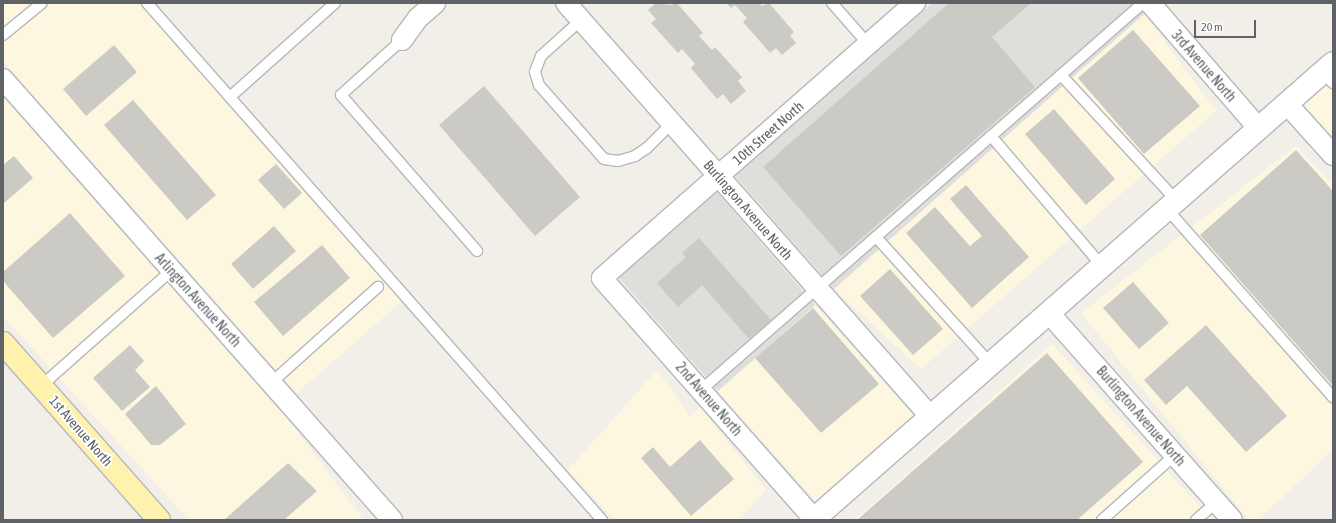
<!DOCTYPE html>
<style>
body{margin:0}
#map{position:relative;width:1336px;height:523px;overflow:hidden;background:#f1efe8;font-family:"Asap Condensed",sans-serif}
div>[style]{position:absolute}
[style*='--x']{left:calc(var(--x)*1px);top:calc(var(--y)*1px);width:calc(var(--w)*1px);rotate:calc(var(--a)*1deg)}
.commercial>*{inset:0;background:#fef7e0}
.industrial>*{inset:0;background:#e0deda}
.building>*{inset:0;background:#cccac5}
.roads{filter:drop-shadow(1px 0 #b5b8bc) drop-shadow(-1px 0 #b5b8bc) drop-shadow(0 1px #b5b8bc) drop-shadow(0 -1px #b5b8bc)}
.lane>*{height:10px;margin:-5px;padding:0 5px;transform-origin:5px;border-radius:5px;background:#fff}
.street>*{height:20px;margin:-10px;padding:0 10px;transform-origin:10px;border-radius:10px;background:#fff}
.secondary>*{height:22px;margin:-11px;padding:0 11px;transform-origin:11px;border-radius:11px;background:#fff}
.primary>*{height:22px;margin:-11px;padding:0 11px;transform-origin:11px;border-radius:11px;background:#fff2af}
span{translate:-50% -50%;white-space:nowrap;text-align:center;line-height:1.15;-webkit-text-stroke:4px #fff;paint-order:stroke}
.street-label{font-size:14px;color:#5f6368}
.frame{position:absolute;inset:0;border:4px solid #5f6368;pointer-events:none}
.scale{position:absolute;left:1194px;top:20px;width:62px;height:18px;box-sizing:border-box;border:2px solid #5f6368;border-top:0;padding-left:5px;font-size:12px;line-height:14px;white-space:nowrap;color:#5f6368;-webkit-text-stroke:3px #fff;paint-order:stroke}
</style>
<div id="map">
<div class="commercial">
<i style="clip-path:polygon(3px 3px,144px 3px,409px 295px,297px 393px,3px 61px)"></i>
<i style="clip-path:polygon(1144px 14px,1216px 111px,921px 369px,834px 289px)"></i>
<i style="clip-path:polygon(1333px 78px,1333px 137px,1304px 104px)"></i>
<i style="clip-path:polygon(3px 97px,294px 427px,364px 520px,189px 520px,3px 316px)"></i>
<i style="clip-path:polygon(1296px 146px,1333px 185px,1333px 450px,1258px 520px,1249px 520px,1081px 313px)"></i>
<i style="clip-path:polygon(815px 305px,914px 417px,817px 503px,718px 391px)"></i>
<i style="clip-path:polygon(1052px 344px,1212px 520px,855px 520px)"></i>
<i style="clip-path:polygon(657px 370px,689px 416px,700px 407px,766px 490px,738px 520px,615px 520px,568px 470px)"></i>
</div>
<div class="industrial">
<i style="clip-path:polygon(932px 3px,1134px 3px,1144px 14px,834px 289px,735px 176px)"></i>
<i style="clip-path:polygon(717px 192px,815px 305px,718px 391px,619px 278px)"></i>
</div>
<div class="building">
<i style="clip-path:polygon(656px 3px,671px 5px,677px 3px,703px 33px,699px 36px,712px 50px,715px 47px,742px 77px,738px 81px,746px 91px,731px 104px,723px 94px,717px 99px,691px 68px,695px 64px,682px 49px,678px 53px,651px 23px,656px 19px,648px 10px)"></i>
<i style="clip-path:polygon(726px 3px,759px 3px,762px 6px,769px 3px,794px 32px,790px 36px,796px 43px,782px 55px,776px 48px,770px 53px,743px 22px,747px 18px,735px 5px,731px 8px)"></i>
<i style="clip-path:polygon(949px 3px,1031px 3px,992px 37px,1035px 87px,841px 256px,763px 167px)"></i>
<i style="clip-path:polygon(1133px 30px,1200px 106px,1144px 154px,1078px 78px)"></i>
<i style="clip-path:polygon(114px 45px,137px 72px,86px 116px,63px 89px)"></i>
<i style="clip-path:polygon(484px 86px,580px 197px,535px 236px,439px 125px)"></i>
<i style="clip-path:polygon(133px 100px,216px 195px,187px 220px,104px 125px)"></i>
<i style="clip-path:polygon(1054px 109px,1115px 179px,1086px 205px,1025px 134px)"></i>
<i style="clip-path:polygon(1296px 150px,1333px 191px,1333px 386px,1200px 235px)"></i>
<i style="clip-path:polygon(14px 156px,33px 178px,3px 204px,3px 165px)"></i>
<i style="clip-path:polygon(276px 164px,302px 193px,284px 209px,258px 180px)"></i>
<i style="clip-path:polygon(966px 185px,1029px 257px,972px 308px,906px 233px,935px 207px,970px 246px,982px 236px,950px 199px)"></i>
<i style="clip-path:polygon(70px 213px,125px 276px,53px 338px,3px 281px,3px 272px)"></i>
<i style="clip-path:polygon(274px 226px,296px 251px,253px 289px,231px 264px)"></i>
<i style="clip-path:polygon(699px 238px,771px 320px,749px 339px,702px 285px,678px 307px,657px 283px,686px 257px,682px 253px)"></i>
<i style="clip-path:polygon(322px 245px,350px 278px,283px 336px,254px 302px)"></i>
<i style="clip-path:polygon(890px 269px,943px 329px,913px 355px,860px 296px)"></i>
<i style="clip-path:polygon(1133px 282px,1169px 323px,1139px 349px,1103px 308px)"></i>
<i style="clip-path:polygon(813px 308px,879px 384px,821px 433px,755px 358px)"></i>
<i style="clip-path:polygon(1206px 325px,1287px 416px,1246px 452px,1187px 386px,1166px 405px,1144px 380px)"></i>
<i style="clip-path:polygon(130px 345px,144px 361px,135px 370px,150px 387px,122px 411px,93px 378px)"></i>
<i style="clip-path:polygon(1047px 353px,1143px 462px,1077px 520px,857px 520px)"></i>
<i style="clip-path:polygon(156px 386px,186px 424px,160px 445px,151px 445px,125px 414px)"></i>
<i style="clip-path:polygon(700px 440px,734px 479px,691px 516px,641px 458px,653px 447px,670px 467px)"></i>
<i style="clip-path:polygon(288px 463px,317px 491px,284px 520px,224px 520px)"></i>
</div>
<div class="roads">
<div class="lane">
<i style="--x:147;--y:3;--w:689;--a:48.65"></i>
<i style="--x:832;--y:3;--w:55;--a:48.7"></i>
<i style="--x:581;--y:20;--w:54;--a:138"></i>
<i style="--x:541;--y:56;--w:17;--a:111"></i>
<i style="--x:535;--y:72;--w:14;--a:73"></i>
<i style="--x:539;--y:85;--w:98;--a:48.7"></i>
<i style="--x:604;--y:159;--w:14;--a:8"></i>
<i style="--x:618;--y:161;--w:18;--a:-16"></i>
<i style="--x:635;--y:156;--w:14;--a:-34"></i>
<i style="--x:647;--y:148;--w:35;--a:-45"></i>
<i style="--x:3;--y:35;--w:50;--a:-39.4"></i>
<i style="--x:402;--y:40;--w:82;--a:138"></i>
<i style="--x:341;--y:95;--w:207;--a:48.9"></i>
<i style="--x:1323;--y:72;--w:15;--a:48"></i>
<i style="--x:1061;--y:75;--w:171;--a:47.4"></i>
<i style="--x:230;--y:97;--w:141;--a:-41.8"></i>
<i style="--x:991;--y:136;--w:171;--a:49.5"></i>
<i style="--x:1167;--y:209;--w:251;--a:48.6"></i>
<i style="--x:876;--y:237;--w:170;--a:47.9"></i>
<i style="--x:271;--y:383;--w:144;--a:-41.9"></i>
<i style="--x:41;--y:386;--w:175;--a:-41.5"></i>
<i style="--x:701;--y:390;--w:587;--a:-41.2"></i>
<i style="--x:1102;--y:520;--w:98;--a:-41.7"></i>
<i style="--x:1196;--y:520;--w:28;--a:-41"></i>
</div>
<div class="street">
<i style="--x:566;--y:3;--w:552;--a:48.6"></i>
<i style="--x:1150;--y:3;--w:167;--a:49.1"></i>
<i style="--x:402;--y:40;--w:27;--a:-54"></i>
<i style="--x:418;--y:18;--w:23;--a:-41"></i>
<i style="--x:3;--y:79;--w:588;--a:48.58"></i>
<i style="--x:1287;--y:104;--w:69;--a:48"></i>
<i style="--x:1049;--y:313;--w:276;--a:48.5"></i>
<i style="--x:815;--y:520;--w:322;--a:-131.4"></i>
<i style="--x:602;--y:278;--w:417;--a:-41.3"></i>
</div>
<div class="secondary">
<i style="--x:813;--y:520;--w:692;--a:-41.31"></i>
</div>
<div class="primary">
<i style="--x:3;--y:343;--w:236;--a:48.6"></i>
</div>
</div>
<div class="street-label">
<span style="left:1204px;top:66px;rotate:49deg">3rd Avenue North</span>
<span style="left:768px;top:133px;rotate:-41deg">10th Street North</span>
<span style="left:748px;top:210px;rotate:49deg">Burlington Avenue North</span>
<span style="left:198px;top:300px;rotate:48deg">Arlington Avenue North</span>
<span style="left:709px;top:399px;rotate:49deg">2nd Avenue North</span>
<span style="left:1141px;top:416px;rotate:49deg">Burlington Avenue North</span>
<span style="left:81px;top:431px;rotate:49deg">1st Avenue North</span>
</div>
<div class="frame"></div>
<div class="scale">20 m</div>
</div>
